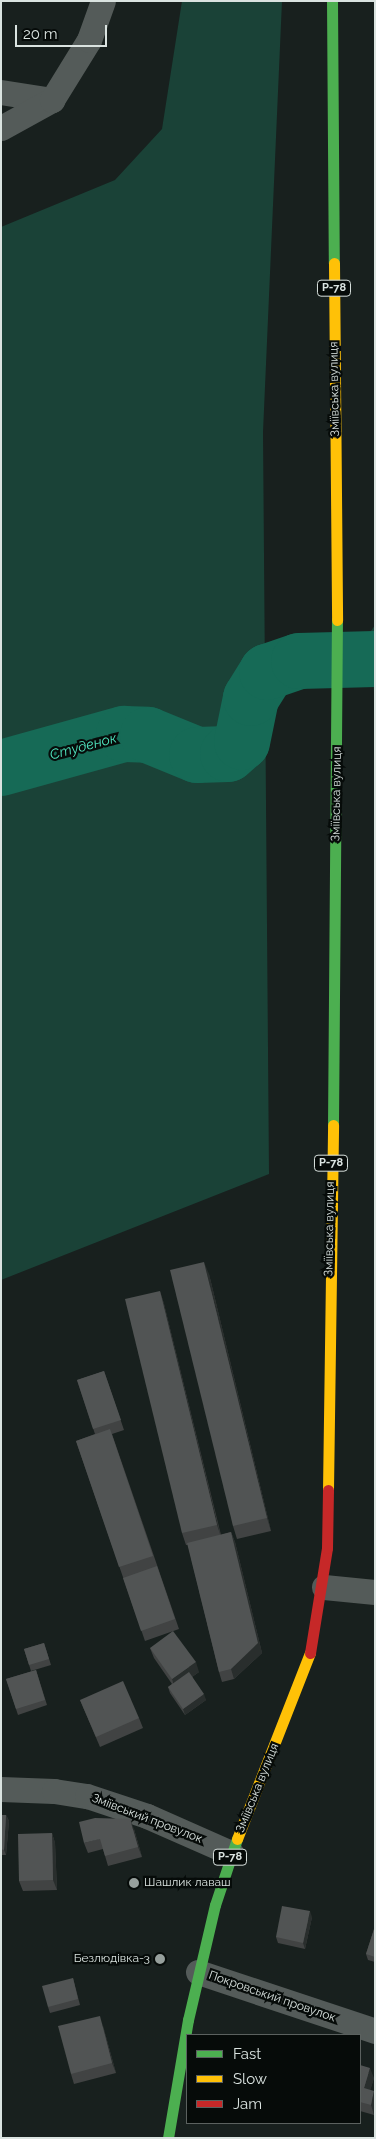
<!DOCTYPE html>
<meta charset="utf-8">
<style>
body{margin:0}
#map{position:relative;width:376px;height:2139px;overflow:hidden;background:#18201e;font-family:Raleway,sans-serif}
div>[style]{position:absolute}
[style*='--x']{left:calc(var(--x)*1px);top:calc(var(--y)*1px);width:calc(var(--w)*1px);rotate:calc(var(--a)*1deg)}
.green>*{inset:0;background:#1a4237}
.river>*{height:56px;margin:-28px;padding:0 28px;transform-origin:28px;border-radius:28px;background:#166a56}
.street>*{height:25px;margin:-12.5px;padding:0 12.5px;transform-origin:12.5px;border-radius:12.5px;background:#545b59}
.fast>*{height:11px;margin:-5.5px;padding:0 5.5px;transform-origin:5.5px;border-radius:5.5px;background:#4caf50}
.slow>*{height:11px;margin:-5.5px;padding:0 5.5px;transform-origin:5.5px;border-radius:5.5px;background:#ffc107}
.jam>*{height:11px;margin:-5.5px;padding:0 5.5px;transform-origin:5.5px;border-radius:5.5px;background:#c62828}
.wall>*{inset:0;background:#414343}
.shaded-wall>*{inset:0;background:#292e2d}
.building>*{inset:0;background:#515454}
.dots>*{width:14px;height:14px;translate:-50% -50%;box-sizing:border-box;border:2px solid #060b09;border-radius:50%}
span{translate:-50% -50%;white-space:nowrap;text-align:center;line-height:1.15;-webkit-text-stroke:4.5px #060b09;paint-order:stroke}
.shield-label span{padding:1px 4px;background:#060b09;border:1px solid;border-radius:4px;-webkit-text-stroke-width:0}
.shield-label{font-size:11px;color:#dae3e0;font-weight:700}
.street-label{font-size:12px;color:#dae3e0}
.poi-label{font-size:12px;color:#dae3e0}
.left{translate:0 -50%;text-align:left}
.right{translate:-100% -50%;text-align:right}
.water-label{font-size:14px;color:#52ebc4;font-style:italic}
.frame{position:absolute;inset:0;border:2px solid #dae3e0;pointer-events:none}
.legend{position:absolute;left:186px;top:2034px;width:175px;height:90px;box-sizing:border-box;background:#060b09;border:1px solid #5b615f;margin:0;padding:6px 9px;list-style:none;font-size:15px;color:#dae3e0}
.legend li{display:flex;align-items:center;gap:10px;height:25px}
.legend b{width:25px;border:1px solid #5b615f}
.scale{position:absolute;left:15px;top:25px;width:92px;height:22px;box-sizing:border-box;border:2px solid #dae3e0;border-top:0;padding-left:6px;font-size:15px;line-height:18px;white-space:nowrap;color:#dae3e0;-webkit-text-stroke:4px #060b09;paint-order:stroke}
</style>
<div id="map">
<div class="green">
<i style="clip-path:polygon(182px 1px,282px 1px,263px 432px,269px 1174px,1px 1280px,1px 227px,115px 180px,162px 129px)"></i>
<i style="clip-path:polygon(375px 625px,375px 713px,371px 631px)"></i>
</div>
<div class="river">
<i style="--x:1;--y:768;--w:128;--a:-15.5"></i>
<i style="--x:124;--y:734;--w:24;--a:2"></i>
<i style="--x:148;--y:735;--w:53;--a:22.2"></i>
<i style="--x:197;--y:755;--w:31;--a:-2"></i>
<i style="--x:228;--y:754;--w:18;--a:-41"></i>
<i style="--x:242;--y:742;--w:45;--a:-78.4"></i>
<i style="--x:251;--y:698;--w:31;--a:-58"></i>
<i style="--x:267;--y:672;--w:34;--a:-19"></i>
<i style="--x:299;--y:661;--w:76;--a:-1.5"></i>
</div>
<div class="street">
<i style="--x:1;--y:92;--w:52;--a:8.9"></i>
<i style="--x:1;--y:128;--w:58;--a:-28.8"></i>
<i style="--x:52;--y:100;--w:70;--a:-58.3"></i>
<i style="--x:89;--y:40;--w:41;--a:-70.3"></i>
<i style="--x:324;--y:1587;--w:51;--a:5.6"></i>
<i style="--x:1;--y:1789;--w:53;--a:2.2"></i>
<i style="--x:54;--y:1791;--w:33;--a:9"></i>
<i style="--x:87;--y:1796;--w:63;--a:18.4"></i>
<i style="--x:147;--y:1816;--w:92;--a:23.8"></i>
<i style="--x:198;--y:1972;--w:187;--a:18.4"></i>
</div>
<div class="fast">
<i style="--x:332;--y:1;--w:262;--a:89.6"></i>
<i style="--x:333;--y:1125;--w:505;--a:-89.55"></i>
<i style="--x:168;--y:2138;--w:120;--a:-80.4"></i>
<i style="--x:188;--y:2020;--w:118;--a:-76.8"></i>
<i style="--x:215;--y:1905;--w:70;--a:-71.6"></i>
</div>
<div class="slow">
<i style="--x:334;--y:263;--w:357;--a:89.5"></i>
<i style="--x:328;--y:1490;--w:365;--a:-89.2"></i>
<i style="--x:237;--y:1839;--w:200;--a:-68.6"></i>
</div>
<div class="jam">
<i style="--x:310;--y:1653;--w:106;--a:-80.8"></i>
<i style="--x:327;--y:1548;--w:58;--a:-89"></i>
</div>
<div class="wall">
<i style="clip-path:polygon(209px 1274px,271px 1531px,237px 1539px,233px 1526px)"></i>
<i style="clip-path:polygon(160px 1291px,164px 1304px,221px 1535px,231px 1532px,235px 1542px,262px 1653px,234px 1679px,222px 1682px,219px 1672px,188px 1545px,186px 1545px,182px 1533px)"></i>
<i style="clip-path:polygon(104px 1371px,124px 1430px,112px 1434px,179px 1629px,145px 1641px,76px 1441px,95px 1434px,77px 1380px)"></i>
<i style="clip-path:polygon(44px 1643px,51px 1665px,31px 1671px,24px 1649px)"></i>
<i style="clip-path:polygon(150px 1648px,199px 1672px,192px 1677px,206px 1700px,185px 1715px,170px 1693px,168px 1687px,172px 1684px,154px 1658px)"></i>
<i style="clip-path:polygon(36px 1670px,47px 1705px,18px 1715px,6px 1679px)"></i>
<i style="clip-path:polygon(80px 1700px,139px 1718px,143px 1728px,100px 1747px)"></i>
<i style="clip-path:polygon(1px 1815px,6px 1815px,9px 1821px,6px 1855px,1px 1855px)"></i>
<i style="clip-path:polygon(134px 1829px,142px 1857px,108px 1866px,103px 1849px,88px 1853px,84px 1843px)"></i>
<i style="clip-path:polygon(52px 1833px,55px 1843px,57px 1890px,23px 1891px,19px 1881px)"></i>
<i style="clip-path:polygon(312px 1917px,305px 1949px,278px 1943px,276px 1937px)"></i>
<i style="clip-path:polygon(375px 1926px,375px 1962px,368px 1960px,366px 1954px)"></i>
<i style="clip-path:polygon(73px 1978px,80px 2005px,50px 2013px,48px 2007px)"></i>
<i style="clip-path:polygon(103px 2026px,116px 2073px,74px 2084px,71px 2074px)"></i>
<i style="clip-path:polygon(360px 2065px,374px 2078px,370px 2090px,374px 2115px,360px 2111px)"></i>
</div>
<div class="shaded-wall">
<i style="clip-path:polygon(204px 1262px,209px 1274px,271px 1531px,267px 1518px)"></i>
<i style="clip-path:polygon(160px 1291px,164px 1304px,221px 1537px,217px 1525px)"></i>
<i style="clip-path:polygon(231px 1532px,235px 1542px,262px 1653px,234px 1679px,231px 1669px)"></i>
<i style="clip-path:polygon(196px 1662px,199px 1672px,175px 1689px,172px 1679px)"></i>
<i style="clip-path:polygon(204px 1694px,206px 1700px,185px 1715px,183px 1709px)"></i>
<i style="clip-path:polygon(6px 1815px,9px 1821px,6px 1855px,4px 1850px)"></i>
<i style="clip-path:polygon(130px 1819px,134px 1829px,142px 1857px,138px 1847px)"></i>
<i style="clip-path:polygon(52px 1833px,55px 1843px,57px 1890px,53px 1880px)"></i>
<i style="clip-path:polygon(310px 1911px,312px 1917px,305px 1949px,303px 1943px)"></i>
<i style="clip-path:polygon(100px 2016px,103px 2026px,116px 2073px,112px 2063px)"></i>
<i style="clip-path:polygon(370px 2068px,374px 2078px,368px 2098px,364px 2088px)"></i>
<i style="clip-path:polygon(374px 2091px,375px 2113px,374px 2115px,371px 2105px)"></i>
</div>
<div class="building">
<i style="clip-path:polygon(204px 1262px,267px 1518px,233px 1526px,170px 1270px)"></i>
<i style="clip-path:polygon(160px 1291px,217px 1525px,182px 1533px,125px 1299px)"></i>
<i style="clip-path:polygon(104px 1371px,121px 1420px,93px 1429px,77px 1380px)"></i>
<i style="clip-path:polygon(110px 1429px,153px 1556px,119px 1567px,76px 1441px)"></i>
<i style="clip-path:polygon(231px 1532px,258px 1643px,231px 1669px,219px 1672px,187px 1543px)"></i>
<i style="clip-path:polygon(157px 1566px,175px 1619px,141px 1631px,123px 1578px)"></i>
<i style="clip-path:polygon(173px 1631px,196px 1662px,172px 1679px,150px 1648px)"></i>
<i style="clip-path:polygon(44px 1643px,49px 1659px,29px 1665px,24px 1649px)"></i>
<i style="clip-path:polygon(36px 1670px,45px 1700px,16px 1709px,6px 1679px)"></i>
<i style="clip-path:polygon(189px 1672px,204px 1694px,183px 1709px,168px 1687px)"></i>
<i style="clip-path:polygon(123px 1681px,139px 1718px,96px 1737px,80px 1700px)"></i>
<i style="clip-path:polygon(1px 1815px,6px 1815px,4px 1850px,1px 1849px)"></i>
<i style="clip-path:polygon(95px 1818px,130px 1819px,138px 1847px,105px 1856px,100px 1839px,84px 1843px,79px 1822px)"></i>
<i style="clip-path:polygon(52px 1833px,53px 1880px,19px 1881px,18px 1834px)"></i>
<i style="clip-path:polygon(282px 1906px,310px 1911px,303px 1943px,276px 1937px)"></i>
<i style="clip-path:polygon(375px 1926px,375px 1957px,366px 1954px)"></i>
<i style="clip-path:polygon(73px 1978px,78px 1999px,48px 2007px,42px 1986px)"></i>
<i style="clip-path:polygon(100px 2016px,112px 2063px,71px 2074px,58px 2026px)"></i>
<i style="clip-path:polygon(360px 2065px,370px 2068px,364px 2088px,374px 2091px,371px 2105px,360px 2102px)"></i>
</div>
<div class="dots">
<i style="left:134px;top:1883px;background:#969f9c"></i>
<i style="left:160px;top:1959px;background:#969f9c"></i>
</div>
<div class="shield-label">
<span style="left:334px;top:288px">Р-78</span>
<span style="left:331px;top:1163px">Р-78</span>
<span style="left:230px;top:1857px">Р-78</span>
</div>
<div class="street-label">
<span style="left:335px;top:389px;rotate:-91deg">Зміївська вулиця</span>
<span style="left:337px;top:794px;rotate:-89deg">Зміївська вулиця</span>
<span style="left:330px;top:1229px;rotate:-89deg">Зміївська вулиця</span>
<span style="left:258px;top:1788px;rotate:-68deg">Зміївська вулиця</span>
<span style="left:147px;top:1819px;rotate:21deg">Зміївський провулок</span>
<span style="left:272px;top:1997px;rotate:19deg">Покровський провулок</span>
</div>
<div class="poi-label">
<span class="left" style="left:144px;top:1883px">Шашлик лаваш</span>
<span class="right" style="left:150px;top:1959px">Безлюдівка-3</span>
</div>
<div class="water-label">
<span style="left:83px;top:746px;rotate:-15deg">Студенок</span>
</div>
<div class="frame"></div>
<ul class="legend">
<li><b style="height:6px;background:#4caf50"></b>Fast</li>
<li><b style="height:6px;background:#ffc107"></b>Slow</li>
<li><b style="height:6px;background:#c62828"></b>Jam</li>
</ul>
<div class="scale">20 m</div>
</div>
